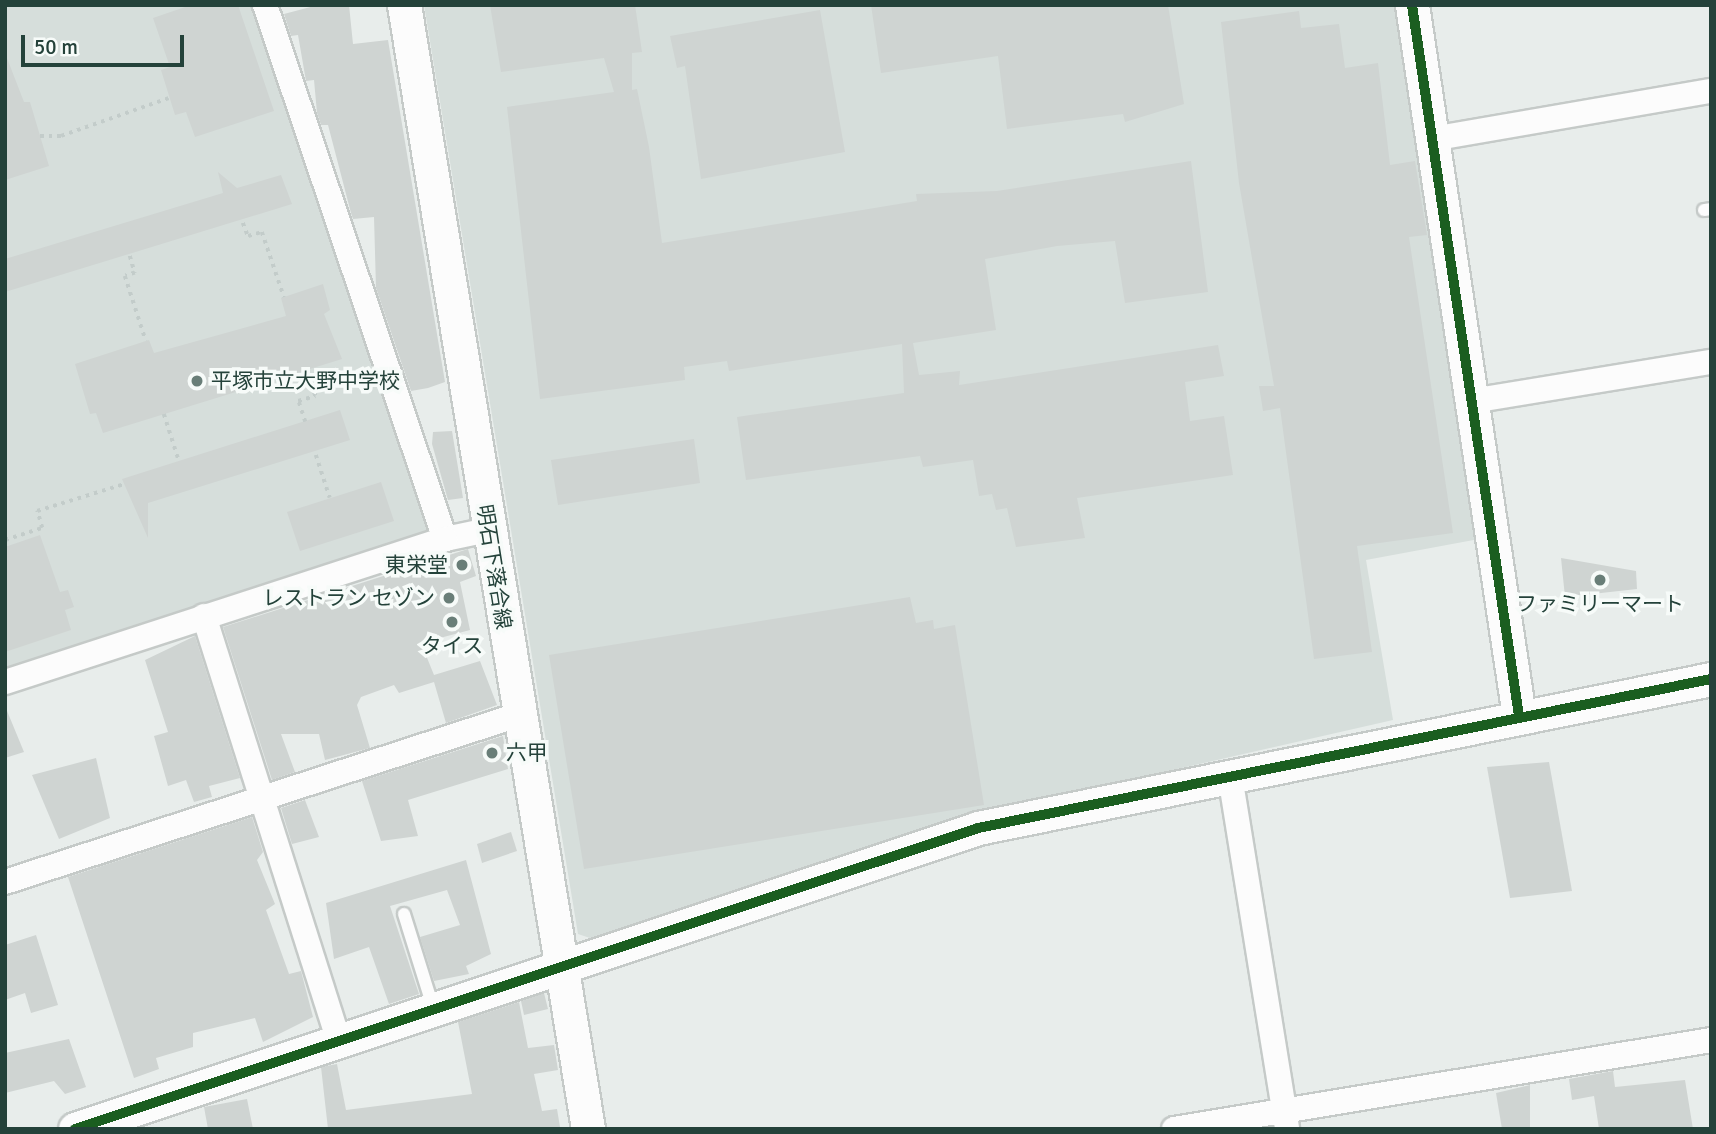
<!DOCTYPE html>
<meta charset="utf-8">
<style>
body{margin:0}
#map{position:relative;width:1716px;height:1134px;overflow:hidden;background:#e8edeb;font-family:Signika,"Noto Sans JP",sans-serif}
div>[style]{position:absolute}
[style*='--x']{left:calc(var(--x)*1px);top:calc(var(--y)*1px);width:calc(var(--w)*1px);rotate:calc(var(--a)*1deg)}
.built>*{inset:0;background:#d6dedb}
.building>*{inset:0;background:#cfd4d2}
.path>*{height:3.5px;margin-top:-1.75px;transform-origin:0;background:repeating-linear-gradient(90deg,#c3ccca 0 3.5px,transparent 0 8.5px)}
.roads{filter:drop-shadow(2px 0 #c5cac8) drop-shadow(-2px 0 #c5cac8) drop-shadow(0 2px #c5cac8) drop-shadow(0 -2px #c5cac8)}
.lane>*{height:12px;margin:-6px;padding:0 6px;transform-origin:6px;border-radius:6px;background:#fcfcfc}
.street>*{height:24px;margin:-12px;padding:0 12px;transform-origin:12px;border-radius:12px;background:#fcfcfc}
.secondary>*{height:33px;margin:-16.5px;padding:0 16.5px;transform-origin:16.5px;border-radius:16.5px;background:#fcfcfc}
.cycleway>*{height:10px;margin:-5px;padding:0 5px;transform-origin:5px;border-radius:5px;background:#1b5e20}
.dots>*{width:19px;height:19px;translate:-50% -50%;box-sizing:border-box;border:4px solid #f7fbf9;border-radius:50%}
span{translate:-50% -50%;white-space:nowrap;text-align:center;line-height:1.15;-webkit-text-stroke:7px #f7fbf9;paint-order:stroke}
.poi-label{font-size:21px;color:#24423a}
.left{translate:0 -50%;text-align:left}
.right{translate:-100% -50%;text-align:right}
.street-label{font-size:21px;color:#24423a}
.frame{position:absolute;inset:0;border:7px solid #24423a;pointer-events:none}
.scale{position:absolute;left:21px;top:35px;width:163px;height:32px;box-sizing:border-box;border:4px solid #24423a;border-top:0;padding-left:9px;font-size:21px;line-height:24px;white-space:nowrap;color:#24423a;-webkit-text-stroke:5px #f7fbf9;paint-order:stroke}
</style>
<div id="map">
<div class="built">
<i style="clip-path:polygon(5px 5px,259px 5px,440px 532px,5px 675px)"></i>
<i style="clip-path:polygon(424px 5px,1399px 5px,1479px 539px,1366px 560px,1393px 720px,975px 815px,590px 938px,578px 934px)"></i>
</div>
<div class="building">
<i style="clip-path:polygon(191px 5px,238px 5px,274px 111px,195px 137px,186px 112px,175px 115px,161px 70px,170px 67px,153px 18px)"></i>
<i style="clip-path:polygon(318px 5px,349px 5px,353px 44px,388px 40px,445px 382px,428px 388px,411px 391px,376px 288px,374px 217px,353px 219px,351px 213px,328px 125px,321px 125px,317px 113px,314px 80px,306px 81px,298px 35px,291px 36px,284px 14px)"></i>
<i style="clip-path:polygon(490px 5px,635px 5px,642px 52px,632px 53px,632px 90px,637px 89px,649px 147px,662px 243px,917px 201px,916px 194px,997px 191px,1191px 161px,1208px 292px,1125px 303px,1115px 241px,1057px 246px,985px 259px,996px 330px,913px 343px,919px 375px,960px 371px,959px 385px,1218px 345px,1224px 376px,1185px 382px,1190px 421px,1224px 416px,1233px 475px,1077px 498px,1085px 538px,1016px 547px,1007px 508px,996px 510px,992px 494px,979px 496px,973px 460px,923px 467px,920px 456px,746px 480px,737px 417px,904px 393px,902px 344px,729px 371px,727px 361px,684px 367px,685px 380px,540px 399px,507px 107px,614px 92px,604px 58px,501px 72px)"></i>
<i style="clip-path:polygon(871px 5px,1168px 5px,1184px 104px,1125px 122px,1123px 114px,1007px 129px,998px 56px,881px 73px)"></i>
<i style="clip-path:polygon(820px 10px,845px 152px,701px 179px,685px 66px,677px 68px,670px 36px)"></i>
<i style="clip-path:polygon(1299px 11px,1301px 28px,1339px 24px,1345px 68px,1378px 63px,1390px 165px,1415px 161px,1427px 235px,1409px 237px,1453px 533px,1357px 546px,1372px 652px,1314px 659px,1280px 408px,1263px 411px,1259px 386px,1274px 386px,1239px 183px,1221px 22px)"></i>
<i style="clip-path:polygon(5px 53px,24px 102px,30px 102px,49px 166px,5px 180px)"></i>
<i style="clip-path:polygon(218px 172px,237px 188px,281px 175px,292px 204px,5px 292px,5px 259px,223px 193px)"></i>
<i style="clip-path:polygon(323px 284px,330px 310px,324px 314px,342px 359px,103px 433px,96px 413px,90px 414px,75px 364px,149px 340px,154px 353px,286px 316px,281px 298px)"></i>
<i style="clip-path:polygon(340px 410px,350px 440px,148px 503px,148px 538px,122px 479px)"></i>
<i style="clip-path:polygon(452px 431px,463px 498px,448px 500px,432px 444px,433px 432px)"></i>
<i style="clip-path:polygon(694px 439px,700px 483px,558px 505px,551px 460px)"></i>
<i style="clip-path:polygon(381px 482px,394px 521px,300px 551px,287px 512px)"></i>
<i style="clip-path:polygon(40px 535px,60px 592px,68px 590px,74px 607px,65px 610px,71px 630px,5px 652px,5px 547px)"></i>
<i style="clip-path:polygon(468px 549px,476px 576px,460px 582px,470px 630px,421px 643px,434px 675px,480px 661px,497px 705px,446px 723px,434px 682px,399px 693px,394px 685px,361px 697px,357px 705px,370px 748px,325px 760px,319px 734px,281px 734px,295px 772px,272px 780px,223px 627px)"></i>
<i style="clip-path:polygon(1561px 558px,1636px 571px,1637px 589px,1565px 597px)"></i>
<i style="clip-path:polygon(910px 597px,916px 623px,933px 620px,934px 629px,955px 625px,984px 805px,584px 869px,549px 655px)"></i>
<i style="clip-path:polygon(195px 636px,240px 778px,209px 786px,212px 797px,194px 802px,186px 780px,168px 786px,154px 736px,168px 732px,145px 660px)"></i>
<i style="clip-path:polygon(5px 706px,24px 752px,5px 758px)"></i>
<i style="clip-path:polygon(503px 736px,508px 769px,408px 800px,418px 836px,381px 841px,362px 781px)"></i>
<i style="clip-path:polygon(96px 758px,110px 818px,59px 839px,32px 775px)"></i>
<i style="clip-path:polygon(1549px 762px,1572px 891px,1510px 898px,1487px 767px)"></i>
<i style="clip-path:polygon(305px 800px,319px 837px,292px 844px,281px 808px)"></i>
<i style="clip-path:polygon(252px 817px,263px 852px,257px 860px,275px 904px,266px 910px,289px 974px,301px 971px,313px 1017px,263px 1042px,255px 1018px,193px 1033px,193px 1047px,156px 1058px,159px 1069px,134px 1078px,68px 877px)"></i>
<i style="clip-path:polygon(511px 832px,517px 851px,482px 863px,477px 844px)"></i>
<i style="clip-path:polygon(466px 860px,491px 954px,466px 966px,469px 974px,434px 981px,420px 937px,460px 925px,447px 890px,390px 906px,419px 994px,389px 1004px,369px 947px,334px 959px,326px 903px)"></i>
<i style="clip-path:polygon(36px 935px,58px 1005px,31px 1013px,25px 993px,5px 1000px,5px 945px)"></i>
<i style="clip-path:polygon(544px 993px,548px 1009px,524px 1015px,521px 1001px)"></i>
<i style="clip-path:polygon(519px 1002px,528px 1048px,554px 1045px,558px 1070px,534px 1074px,542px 1111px,557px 1109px,560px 1127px,328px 1129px,321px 1067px,337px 1064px,346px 1110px,472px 1094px,458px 1022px)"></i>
<i style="clip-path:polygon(69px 1039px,86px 1087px,65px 1094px,54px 1081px,5px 1093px,5px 1053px)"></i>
<i style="clip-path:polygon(1613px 1071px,1615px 1087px,1685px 1080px,1693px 1129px,1599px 1129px,1594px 1096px,1572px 1100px,1569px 1079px)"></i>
<i style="clip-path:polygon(1530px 1085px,1530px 1129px,1502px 1129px,1496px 1093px)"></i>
<i style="clip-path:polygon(247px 1099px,253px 1129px,208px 1129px,204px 1107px)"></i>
</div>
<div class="path">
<i style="--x:40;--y:136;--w:21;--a:0"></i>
<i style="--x:61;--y:136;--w:114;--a:-19.4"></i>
<i style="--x:243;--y:223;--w:14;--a:69"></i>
<i style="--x:248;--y:236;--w:15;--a:-16"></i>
<i style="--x:262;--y:232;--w:69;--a:71.3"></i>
<i style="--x:130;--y:256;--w:18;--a:74"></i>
<i style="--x:135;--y:273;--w:10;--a:163"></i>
<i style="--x:125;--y:276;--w:68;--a:72.1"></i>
<i style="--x:164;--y:414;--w:49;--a:72.3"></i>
<i style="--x:305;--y:422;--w:22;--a:-108"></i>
<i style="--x:298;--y:401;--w:18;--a:-16"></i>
<i style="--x:315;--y:396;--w:28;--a:-109"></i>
<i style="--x:316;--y:455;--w:45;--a:72"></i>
<i style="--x:5;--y:540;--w:39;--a:-18"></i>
<i style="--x:42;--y:528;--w:18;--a:-106"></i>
<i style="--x:37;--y:511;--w:91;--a:-17.2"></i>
</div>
<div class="roads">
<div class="lane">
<i style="--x:1704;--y:210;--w:7;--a:-8"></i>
<i style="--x:404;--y:914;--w:97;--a:72.7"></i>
</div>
<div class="street">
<i style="--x:265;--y:5;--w:564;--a:71.37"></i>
<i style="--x:445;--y:539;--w:44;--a:-11.8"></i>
<i style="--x:1432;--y:139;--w:283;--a:-9.8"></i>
<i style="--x:1472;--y:401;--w:242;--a:-9.3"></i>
<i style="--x:204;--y:616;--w:446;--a:72.4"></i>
<i style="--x:5;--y:682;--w:463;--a:-18"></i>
<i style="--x:1230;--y:776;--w:358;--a:80.8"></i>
<i style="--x:5;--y:882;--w:539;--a:-18.03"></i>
<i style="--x:1174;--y:1129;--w:544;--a:-9.41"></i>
</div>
<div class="secondary">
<i style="--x:404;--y:5;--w:1139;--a:80.7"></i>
<i style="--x:1412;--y:5;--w:719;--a:81.44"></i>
<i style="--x:75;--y:1129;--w:952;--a:-18.43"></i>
<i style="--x:978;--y:828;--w:748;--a:-11.49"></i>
</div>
</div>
<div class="cycleway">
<i style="--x:1412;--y:5;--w:719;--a:81.44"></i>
<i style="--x:75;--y:1129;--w:952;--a:-18.43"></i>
<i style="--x:978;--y:828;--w:748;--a:-11.49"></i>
</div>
<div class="dots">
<i style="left:197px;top:381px;background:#697e78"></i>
<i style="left:462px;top:565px;background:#697e78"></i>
<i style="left:1600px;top:580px;background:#697e78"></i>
<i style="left:449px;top:598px;background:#697e78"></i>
<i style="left:452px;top:622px;background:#697e78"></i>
<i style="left:492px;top:753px;background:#697e78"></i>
</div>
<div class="poi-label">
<span class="left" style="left:211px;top:381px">平塚市立大野中学校</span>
<span class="right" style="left:448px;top:565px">東栄堂</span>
<span class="right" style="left:435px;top:598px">レストラン セゾン</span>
<span style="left:1600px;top:604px">ファミリーマート</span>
<span style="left:452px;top:646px">タイス</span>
<span class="left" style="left:506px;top:753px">六甲</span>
</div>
<div class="street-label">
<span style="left:494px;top:567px;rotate:81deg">明石下落合線</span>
</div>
<div class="frame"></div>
<div class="scale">50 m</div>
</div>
